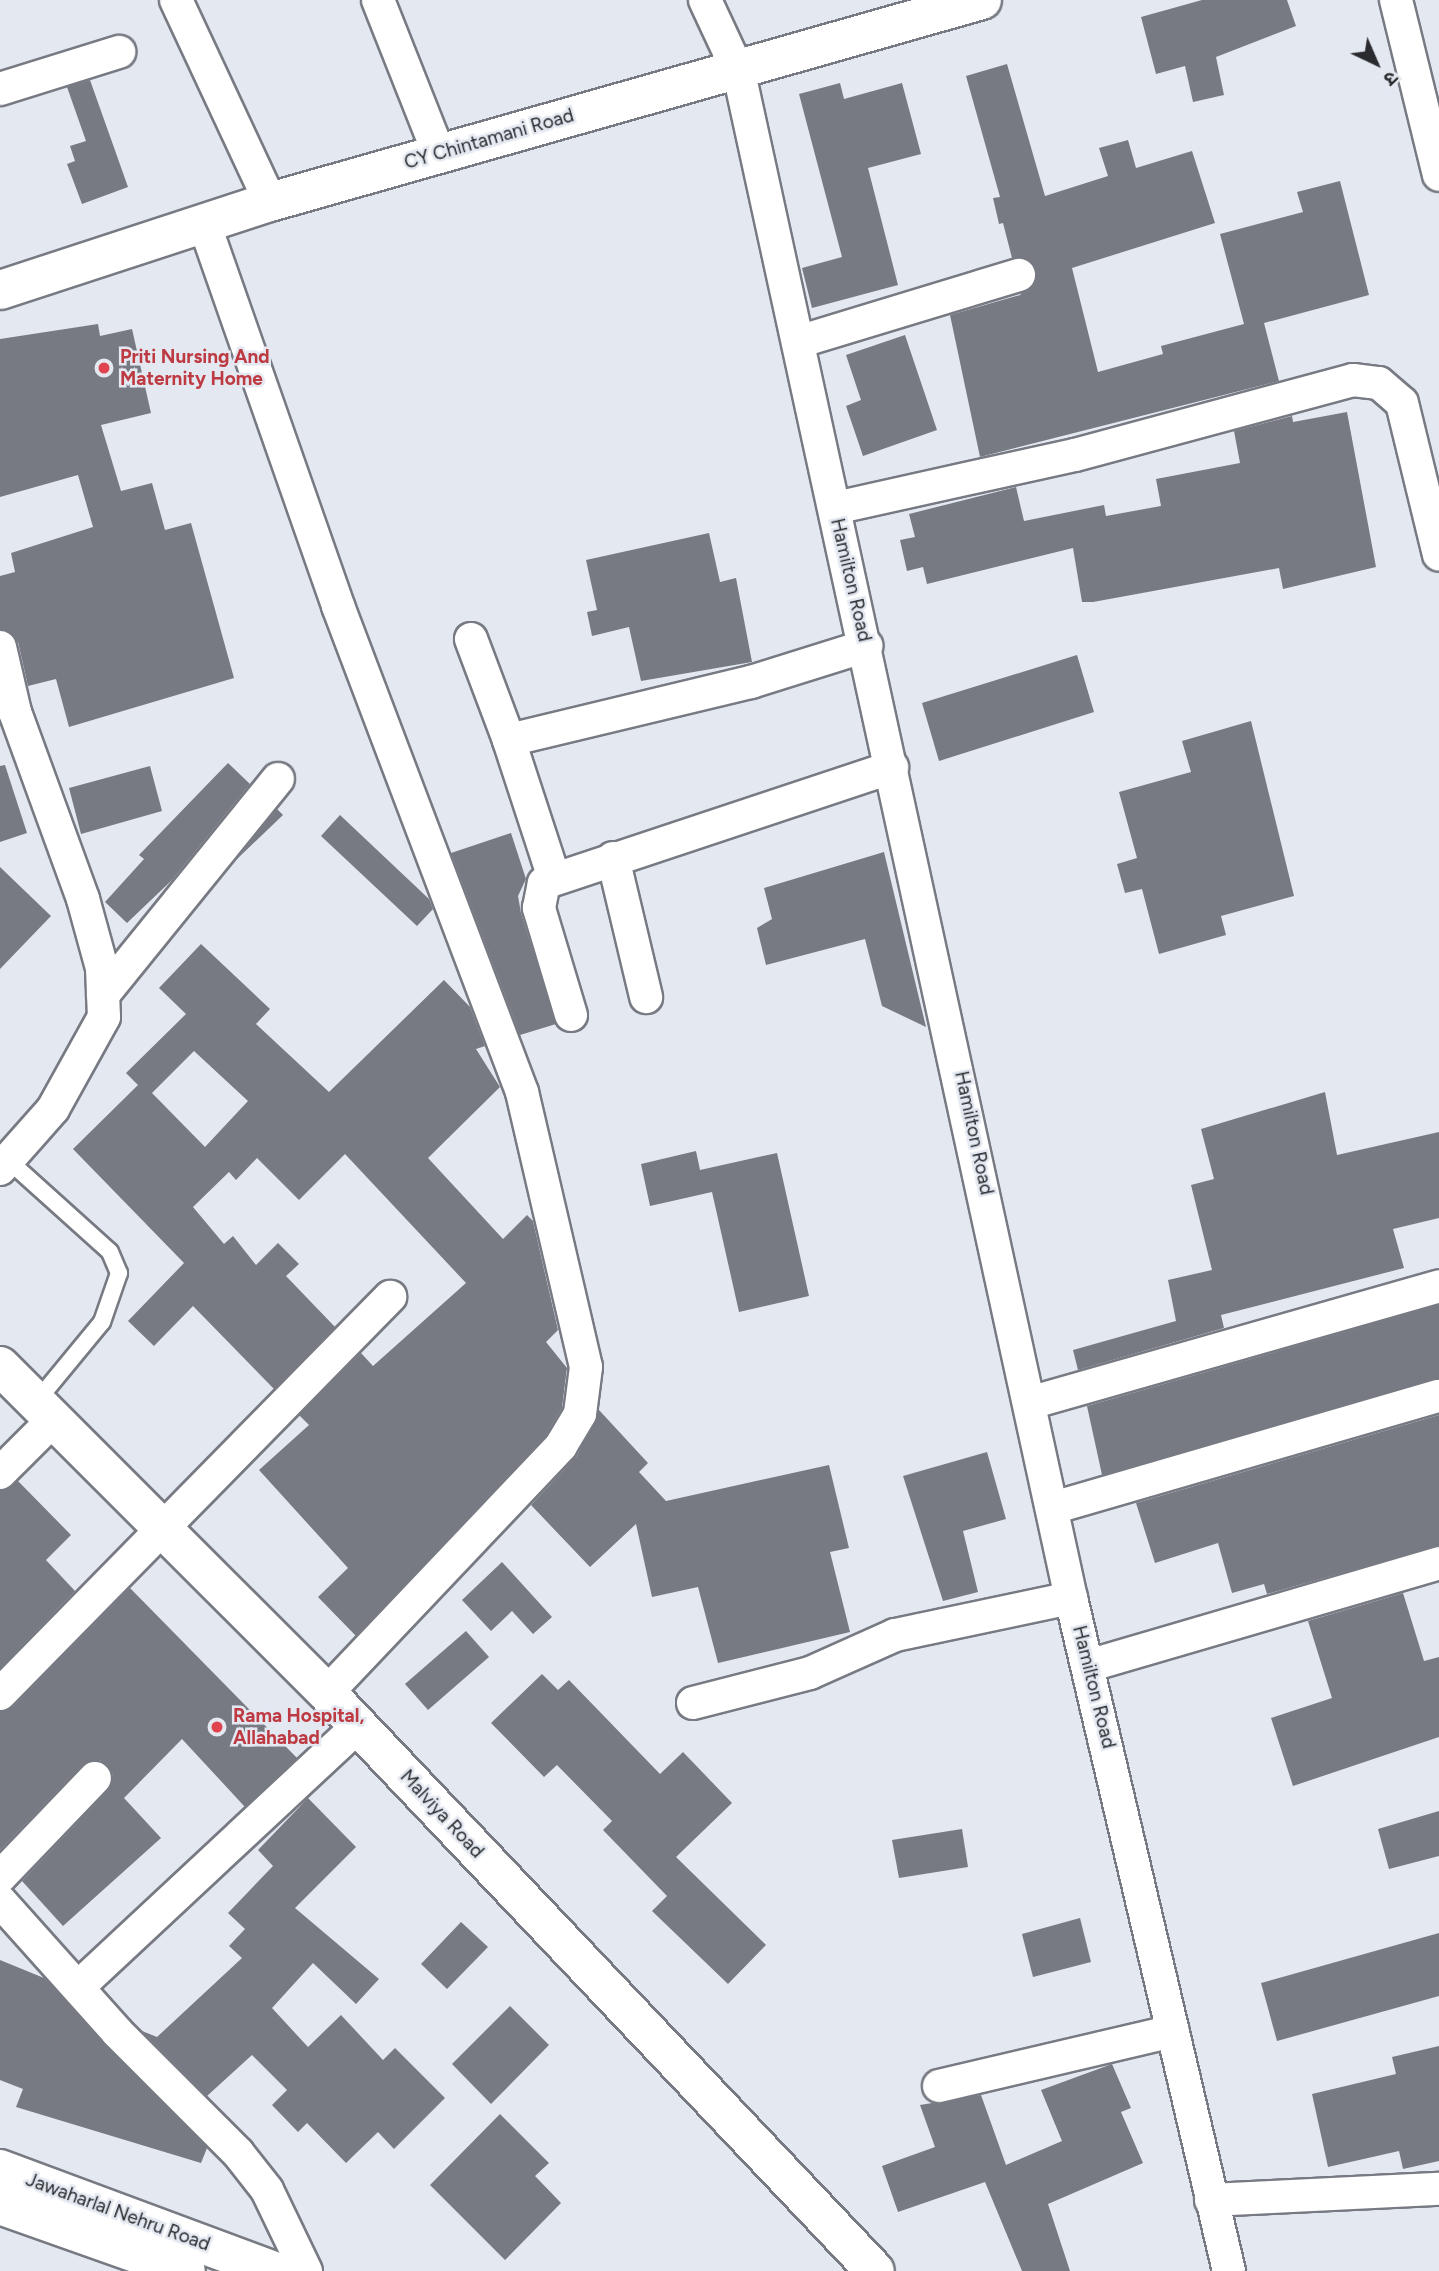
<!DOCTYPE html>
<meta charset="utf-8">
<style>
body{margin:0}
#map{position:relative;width:1439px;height:2271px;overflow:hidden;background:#e4e8f1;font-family:Figtree,"Noto Sans Devanagari",sans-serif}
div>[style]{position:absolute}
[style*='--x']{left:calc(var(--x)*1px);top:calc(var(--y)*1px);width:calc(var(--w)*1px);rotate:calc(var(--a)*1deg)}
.building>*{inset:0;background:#777a82}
.roads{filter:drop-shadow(2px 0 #777a82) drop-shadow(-2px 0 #777a82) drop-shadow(0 2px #777a82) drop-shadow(0 -2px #777a82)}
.service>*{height:16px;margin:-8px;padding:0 8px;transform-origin:8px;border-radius:8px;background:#fff}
.minor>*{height:32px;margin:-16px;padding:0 16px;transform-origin:16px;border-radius:16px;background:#fff}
.tertiary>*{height:38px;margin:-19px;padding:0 19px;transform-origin:19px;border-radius:19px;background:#fff}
.trunk>*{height:38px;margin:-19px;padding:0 19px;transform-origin:19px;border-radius:19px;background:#fff}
.dots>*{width:19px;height:19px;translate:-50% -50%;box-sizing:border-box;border:4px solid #e4e8f1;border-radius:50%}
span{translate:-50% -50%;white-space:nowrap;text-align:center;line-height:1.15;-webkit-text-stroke:5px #e4e8f1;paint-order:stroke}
.street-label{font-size:19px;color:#292b2e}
.health-label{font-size:19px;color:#be3a42;font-weight:700}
.left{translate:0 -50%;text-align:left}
.north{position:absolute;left:1341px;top:28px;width:70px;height:70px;-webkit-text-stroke:5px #e4e8f1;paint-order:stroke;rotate:136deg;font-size:19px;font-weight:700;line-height:28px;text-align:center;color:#292b2e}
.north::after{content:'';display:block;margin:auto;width:24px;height:32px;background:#292b2e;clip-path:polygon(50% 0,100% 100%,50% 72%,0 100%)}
</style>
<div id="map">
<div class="building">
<i style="clip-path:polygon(1202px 0,1287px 0,1296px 26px,1216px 57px,1224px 95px,1193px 102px,1185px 66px,1156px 74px,1141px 17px)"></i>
<i style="clip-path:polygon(1007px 64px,1045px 196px,1108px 176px,1099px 148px,1128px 140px,1136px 168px,1192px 151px,1215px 223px,1072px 268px,1098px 372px,1163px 354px,1161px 346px,1244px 324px,1220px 234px,1303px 212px,1297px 192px,1340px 181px,1369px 295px,1264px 323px,1279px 381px,980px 457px,950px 315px,1020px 295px,1037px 278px,1031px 261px,1012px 258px,1003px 223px,999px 224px,993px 198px,1000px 197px,966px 76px)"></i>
<i style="clip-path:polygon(90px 80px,128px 187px,82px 204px,67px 164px,75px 161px,70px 146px,86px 141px,67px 87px)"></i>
<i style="clip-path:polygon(840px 83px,844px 99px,902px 83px,921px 154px,868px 168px,898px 285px,812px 308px,802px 268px,842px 257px,799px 94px)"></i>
<i style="clip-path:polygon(98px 324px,100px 336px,132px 329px,151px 413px,101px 425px,121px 491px,152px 483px,165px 530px,191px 523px,234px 678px,69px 727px,56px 679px,28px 686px,18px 642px,0 629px,0 576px,15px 572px,11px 553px,93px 527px,78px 475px,0 497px,0 339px)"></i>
<i style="clip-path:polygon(905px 335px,937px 430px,863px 456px,846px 406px,861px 400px,846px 355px)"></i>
<i style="clip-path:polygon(1347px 412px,1376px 567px,1283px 589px,1279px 568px,1093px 602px,1082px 602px,1073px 548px,927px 584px,923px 567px,907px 571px,900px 540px,915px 537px,909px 514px,1016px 487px,1024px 521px,1104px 505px,1106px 516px,1161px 506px,1156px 479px,1240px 463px,1234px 431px,1292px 416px,1293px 422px)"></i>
<i style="clip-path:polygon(709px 533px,720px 582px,736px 578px,752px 662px,641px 681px,629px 627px,592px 636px,587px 612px,597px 610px,586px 560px)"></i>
<i style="clip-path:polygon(1077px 655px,1094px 712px,939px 761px,922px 703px)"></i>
<i style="clip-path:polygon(1251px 721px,1294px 896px,1221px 916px,1226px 935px,1159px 954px,1142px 889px,1125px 893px,1117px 864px,1137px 858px,1119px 792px,1191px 772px,1182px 741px)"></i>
<i style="clip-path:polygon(228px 763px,250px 784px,172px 880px,127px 923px,105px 902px,144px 859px,139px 855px)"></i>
<i style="clip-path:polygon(5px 765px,27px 833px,0 842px,0 766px)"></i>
<i style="clip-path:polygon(150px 766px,162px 811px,81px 834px,69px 788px)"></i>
<i style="clip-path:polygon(277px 809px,283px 815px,237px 859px)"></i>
<i style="clip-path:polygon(340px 815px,429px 899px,433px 909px,417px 926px,321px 836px)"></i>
<i style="clip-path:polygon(511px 833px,526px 879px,518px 896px,521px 913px,556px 1024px,520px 1035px,451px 853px)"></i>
<i style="clip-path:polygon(884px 852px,926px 1027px,882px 1006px,865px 939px,766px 965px,757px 928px,772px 919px,764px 888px)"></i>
<i style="clip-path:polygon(0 867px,51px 916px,0 969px)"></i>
<i style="clip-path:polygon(evenodd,201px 944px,270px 1009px,256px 1024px,329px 1092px,444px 980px,470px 1007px,485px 1046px,476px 1049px,500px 1087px,428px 1158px,503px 1239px,527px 1215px,533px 1221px,558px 1330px,546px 1342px,567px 1368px,562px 1408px,546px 1435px,356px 1636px,318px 1597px,348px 1568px,259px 1470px,309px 1425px,299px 1415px,361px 1353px,373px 1366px,466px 1283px,345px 1154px,299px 1200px,257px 1158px,236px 1180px,229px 1172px,193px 1207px,224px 1244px,233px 1236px,256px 1265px,278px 1243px,299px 1264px,286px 1276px,335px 1327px,274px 1389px,193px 1306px,154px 1346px,128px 1321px,184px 1263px,73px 1149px,138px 1085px,126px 1073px,186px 1014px,159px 988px,201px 944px,194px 1051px,248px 1101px,205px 1147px,152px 1093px,194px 1051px)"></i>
<i style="clip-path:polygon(1325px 1092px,1337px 1155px,1439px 1132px,1439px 1218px,1393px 1229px,1404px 1268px,1221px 1315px,1224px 1328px,1078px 1370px,1073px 1350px,1176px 1321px,1168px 1280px,1212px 1270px,1191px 1185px,1214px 1179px,1201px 1129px)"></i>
<i style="clip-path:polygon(696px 1151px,700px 1170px,777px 1153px,809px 1296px,739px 1312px,712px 1192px,650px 1206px,641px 1164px)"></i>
<i style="clip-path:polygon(1439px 1305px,1439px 1378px,1102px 1475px,1087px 1406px)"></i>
<i style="clip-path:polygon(599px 1410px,648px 1463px,639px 1472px,666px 1501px,829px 1465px,849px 1548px,830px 1552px,850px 1632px,718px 1663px,698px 1587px,652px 1597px,636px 1524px,590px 1567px,531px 1505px,577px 1456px)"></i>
<i style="clip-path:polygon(1439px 1415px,1439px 1545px,1267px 1594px,1264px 1584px,1232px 1593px,1218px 1543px,1155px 1563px,1136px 1503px)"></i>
<i style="clip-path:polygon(987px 1452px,1006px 1519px,963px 1531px,978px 1592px,943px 1601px,903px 1476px)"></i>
<i style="clip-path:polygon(18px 1481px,71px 1535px,46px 1560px,75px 1591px,0 1668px,0 1491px)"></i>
<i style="clip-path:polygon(502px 1562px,552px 1617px,533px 1634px,512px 1611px,491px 1631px,462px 1600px)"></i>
<i style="clip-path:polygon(130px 1588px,297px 1758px,245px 1807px,182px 1739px,124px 1798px,161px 1838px,63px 1926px,22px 1881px,108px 1791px,113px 1774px,100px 1760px,82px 1765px,0 1850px,0 1712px,13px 1707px)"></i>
<i style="clip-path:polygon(1403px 1593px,1424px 1661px,1439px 1657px,1439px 1737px,1293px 1786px,1271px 1718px,1332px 1698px,1308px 1621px)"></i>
<i style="clip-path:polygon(466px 1631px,489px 1657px,428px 1710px,405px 1684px)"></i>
<i style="clip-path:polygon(542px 1674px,558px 1690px,569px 1680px,660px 1774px,683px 1752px,732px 1803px,676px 1857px,766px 1945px,728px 1984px,652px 1911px,667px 1896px,603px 1830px,612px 1821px,557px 1765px,544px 1777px,491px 1723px)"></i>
<i style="clip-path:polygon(308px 1798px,356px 1847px,295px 1908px,379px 1979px,356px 2004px,313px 1963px,272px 2008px,308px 2047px,341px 2015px,383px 2060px,395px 2048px,445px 2098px,394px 2149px,378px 2132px,346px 2163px,307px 2123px,298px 2132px,272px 2105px,287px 2090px,252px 2055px,207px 2096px,142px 2031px,157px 2037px,242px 1958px,229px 1946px,245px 1929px,228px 1913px,273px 1866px,258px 1850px)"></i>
<i style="clip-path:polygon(1439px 1811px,1439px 1856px,1389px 1869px,1378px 1829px)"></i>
<i style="clip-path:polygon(962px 1829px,968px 1867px,899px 1878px,892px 1840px)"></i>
<i style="clip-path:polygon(1080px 1918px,1091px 1962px,1033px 1977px,1022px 1934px)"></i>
<i style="clip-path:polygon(461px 1922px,488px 1947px,447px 1989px,421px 1964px)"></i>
<i style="clip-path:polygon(1439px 1933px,1439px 1996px,1277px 2041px,1261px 1983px)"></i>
<i style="clip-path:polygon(0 1960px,44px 1978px,207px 2148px,201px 2163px,16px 2107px,23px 2089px,0 2080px)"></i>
<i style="clip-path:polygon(510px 2006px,549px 2045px,491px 2104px,452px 2064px)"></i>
<i style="clip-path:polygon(1439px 2046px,1439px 2161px,1403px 2169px,1399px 2151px,1328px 2167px,1312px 2094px,1396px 2074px,1392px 2057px)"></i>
<i style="clip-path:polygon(1112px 2064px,1131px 2108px,1121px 2112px,1143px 2163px,1048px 2204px,1070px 2271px,1022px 2271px,985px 2182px,898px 2212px,882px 2166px,935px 2147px,920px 2105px,981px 2095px,1006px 2165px,1062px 2141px,1041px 2090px)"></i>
<i style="clip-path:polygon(500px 2114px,549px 2163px,535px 2176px,561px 2203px,505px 2260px,430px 2185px)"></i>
</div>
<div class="roads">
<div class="service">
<i style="--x:8;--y:1160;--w:137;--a:42"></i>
<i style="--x:110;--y:1252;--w:23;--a:67"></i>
<i style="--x:119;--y:1273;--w:52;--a:109.1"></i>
<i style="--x:102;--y:1322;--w:104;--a:129.5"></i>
</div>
<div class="minor">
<i style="--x:176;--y:0;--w:223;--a:65"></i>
<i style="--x:378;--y:0;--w:166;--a:68.4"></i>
<i style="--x:705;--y:0;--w:81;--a:65"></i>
<i style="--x:739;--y:73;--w:1561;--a:77.72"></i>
<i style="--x:1071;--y:1598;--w:691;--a:76.79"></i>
<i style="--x:1396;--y:0;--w:180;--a:76.2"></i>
<i style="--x:0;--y:89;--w:125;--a:-17.3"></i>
<i style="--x:204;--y:223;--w:406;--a:70.7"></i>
<i style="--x:338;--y:606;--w:520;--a:69.26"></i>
<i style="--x:522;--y:1092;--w:282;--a:76.9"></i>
<i style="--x:586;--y:1367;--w:47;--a:97.3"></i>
<i style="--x:580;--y:1414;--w:37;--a:121"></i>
<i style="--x:561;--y:1446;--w:340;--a:133.5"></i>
<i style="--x:798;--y:342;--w:231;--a:-16.9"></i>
<i style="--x:835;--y:508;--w:246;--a:-12.5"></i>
<i style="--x:1075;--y:455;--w:288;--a:-15.1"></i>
<i style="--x:1353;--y:380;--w:26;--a:7"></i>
<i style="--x:1379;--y:383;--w:30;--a:41"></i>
<i style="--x:1402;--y:403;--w:156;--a:76.3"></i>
<i style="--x:471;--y:639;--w:108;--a:69.4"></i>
<i style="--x:0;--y:647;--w:67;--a:77"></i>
<i style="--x:15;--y:712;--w:199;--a:70"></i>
<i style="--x:83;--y:899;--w:72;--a:74.6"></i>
<i style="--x:102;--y:968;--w:49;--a:87.7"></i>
<i style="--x:104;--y:1017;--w:105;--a:119"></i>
<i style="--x:53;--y:1109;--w:80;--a:131.5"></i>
<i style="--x:613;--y:858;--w:143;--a:76.6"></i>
<i style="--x:554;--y:878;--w:145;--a:-108.1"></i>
<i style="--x:509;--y:740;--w:249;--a:-13.5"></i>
<i style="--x:751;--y:682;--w:121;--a:-17.4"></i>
<i style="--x:103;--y:995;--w:278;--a:-51"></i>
<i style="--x:571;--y:1015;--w:112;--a:-106.7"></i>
<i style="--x:539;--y:908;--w:25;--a:-79"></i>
<i style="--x:544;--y:883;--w:367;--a:-18.4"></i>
<i style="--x:1033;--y:1402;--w:422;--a:-15.9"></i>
<i style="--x:0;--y:1473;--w:72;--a:-45"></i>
<i style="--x:1056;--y:1507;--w:399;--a:-16.2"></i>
<i style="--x:1091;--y:1665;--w:363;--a:-16.3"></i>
<i style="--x:0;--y:1694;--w:557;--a:-45.51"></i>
<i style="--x:693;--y:1703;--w:121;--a:-14.4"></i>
<i style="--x:810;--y:1673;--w:93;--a:-24.1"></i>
<i style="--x:895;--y:1635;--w:180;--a:-11.9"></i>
<i style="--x:0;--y:1877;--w:137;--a:-46.2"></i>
<i style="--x:0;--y:1901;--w:176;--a:48.2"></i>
<i style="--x:117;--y:2032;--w:171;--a:45"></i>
<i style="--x:238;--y:2153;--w:47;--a:51.9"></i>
<i style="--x:267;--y:2190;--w:90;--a:64.3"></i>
<i style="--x:90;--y:1976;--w:367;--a:-43"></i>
<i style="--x:939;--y:2086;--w:240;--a:-13.2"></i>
<i style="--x:1211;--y:2200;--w:228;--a:-2.8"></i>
</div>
<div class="tertiary">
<i style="--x:0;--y:290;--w:284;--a:-18.1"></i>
<i style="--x:270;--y:202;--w:740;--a:-15.84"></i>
<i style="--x:0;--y:1366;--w:462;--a:45"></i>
<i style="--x:327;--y:1693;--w:796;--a:46.53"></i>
</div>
<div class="trunk">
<i style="--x:0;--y:2169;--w:292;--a:20.4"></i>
<i style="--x:0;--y:2205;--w:197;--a:19.5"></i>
</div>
</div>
<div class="dots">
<i style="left:104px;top:368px;background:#e0444e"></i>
<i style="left:217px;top:1727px;background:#e0444e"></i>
</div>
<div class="street-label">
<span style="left:489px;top:139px;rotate:-16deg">CY Chintamani Road</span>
<span style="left:851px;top:580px;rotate:77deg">Hamilton Road</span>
<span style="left:974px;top:1133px;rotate:78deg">Hamilton Road</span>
<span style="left:1094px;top:1687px;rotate:76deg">Hamilton Road</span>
<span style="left:442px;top:1814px;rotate:47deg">Malviya Road</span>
<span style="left:118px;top:2212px;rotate:20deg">Jawaharlal Nehru Road</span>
</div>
<div class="health-label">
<span class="left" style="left:120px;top:368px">Priti Nursing And<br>Maternity Home</span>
<span class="left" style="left:233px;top:1727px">Rama Hospital,<br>Allahabad</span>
</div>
<div class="north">उ</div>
</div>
